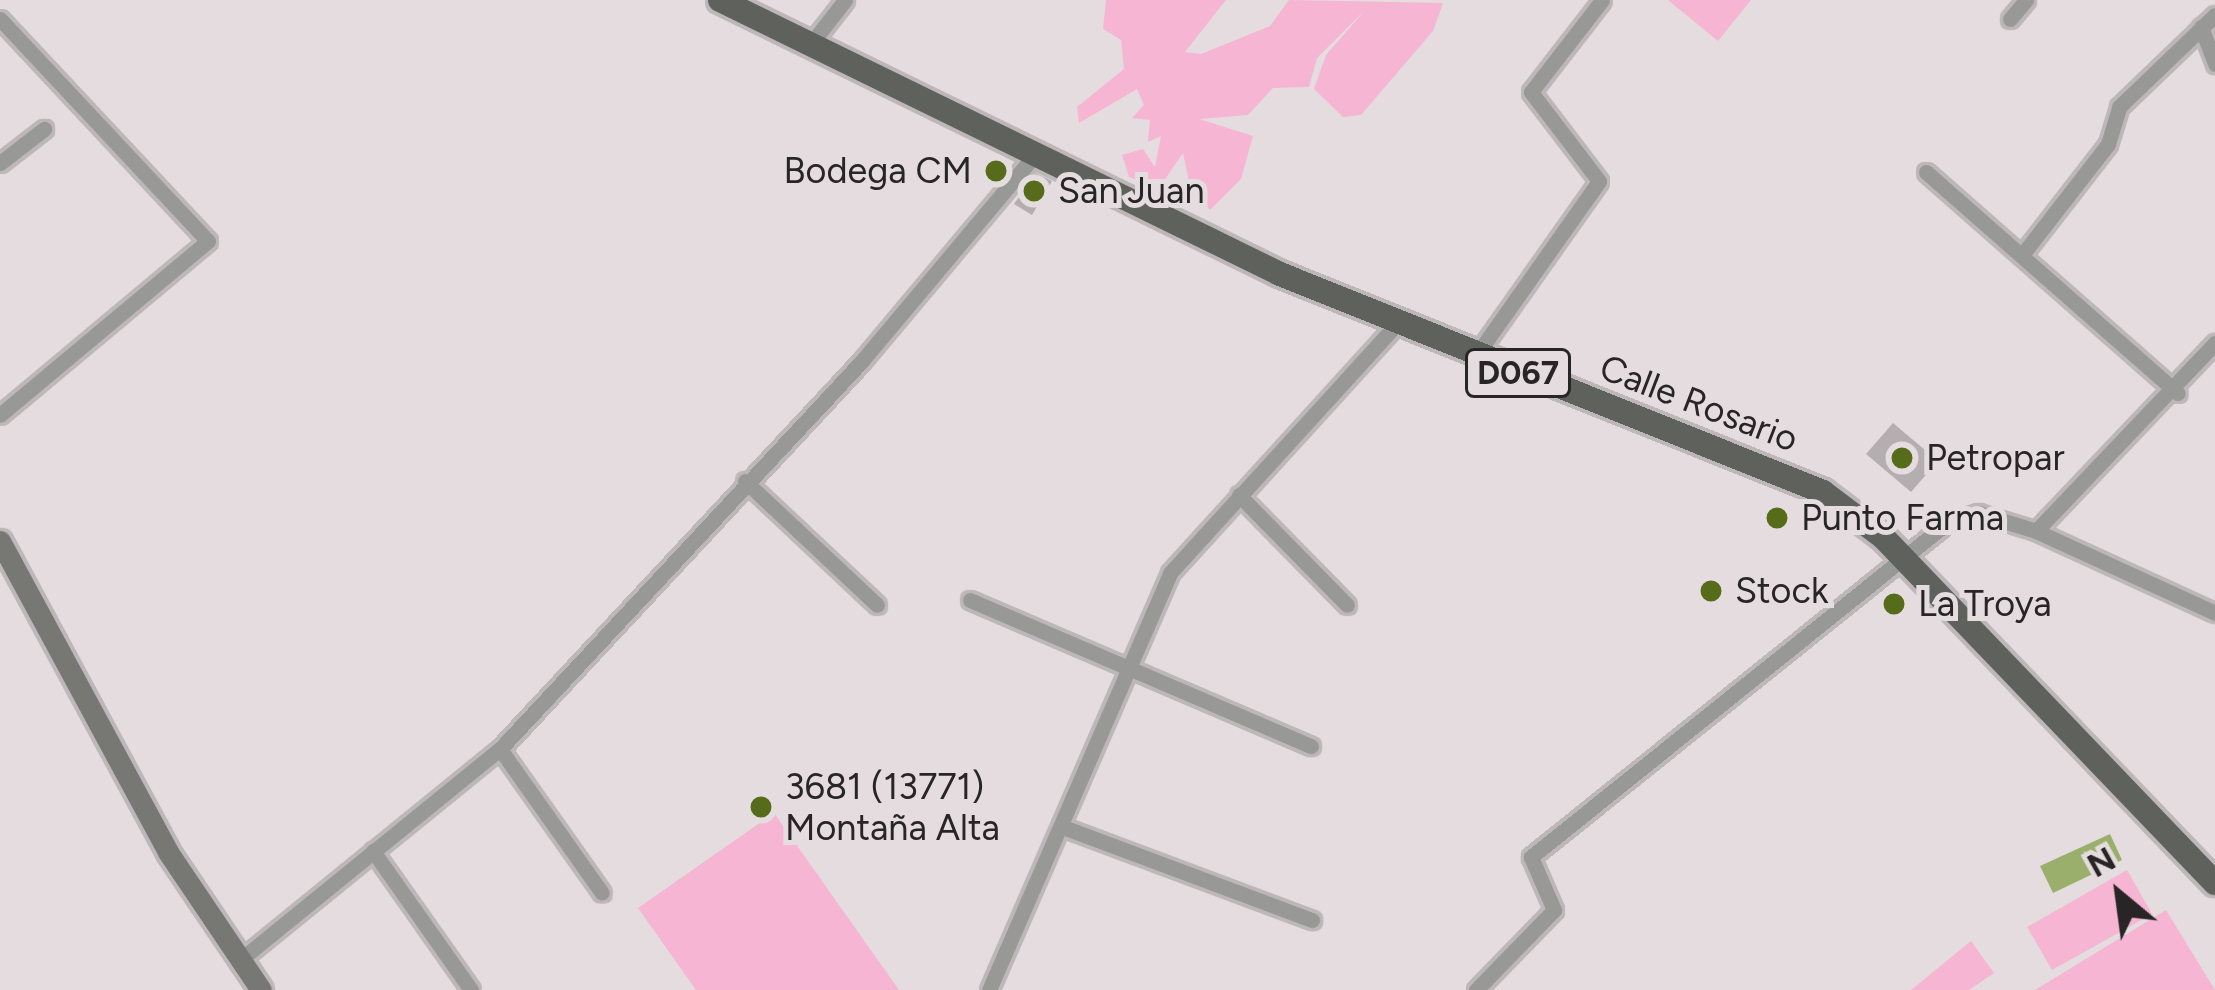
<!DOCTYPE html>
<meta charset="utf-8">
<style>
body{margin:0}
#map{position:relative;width:2215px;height:990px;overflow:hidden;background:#e4dcdf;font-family:Figtree,sans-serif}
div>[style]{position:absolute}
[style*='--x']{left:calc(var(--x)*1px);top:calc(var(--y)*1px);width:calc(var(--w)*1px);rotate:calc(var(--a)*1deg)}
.green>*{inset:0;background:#f6b5d3}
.water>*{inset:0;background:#9aaf6c}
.building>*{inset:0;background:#b5aeb1}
.roads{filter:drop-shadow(3px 0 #beb7ba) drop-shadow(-3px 0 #beb7ba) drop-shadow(0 3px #beb7ba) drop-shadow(0 -3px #beb7ba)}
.street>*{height:15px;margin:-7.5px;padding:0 7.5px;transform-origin:7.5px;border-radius:7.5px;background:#989996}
.secondary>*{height:21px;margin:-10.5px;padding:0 10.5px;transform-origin:10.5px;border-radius:10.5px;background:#777874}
.primary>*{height:24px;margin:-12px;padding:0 12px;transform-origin:12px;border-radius:12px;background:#5f615c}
.dots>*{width:33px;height:33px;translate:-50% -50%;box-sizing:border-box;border:6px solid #e4dcdf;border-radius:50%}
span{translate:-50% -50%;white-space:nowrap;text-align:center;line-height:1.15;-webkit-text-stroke:10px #e4dcdf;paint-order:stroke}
.shield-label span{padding:3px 9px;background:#e4dcdf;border:3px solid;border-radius:9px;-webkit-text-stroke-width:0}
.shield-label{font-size:33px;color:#282526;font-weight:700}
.poi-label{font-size:36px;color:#282526}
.right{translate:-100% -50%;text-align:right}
.left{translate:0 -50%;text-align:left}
.street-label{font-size:36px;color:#282526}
.north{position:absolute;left:2059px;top:834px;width:120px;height:120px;-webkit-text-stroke:9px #e4dcdf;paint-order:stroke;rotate:331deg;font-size:33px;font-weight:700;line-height:48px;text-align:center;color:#282526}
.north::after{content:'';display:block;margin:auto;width:42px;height:54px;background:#282526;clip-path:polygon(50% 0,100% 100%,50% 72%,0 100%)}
</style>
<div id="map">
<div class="green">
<i style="clip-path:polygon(1106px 0,1226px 0,1185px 52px,1201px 54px,1270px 26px,1289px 0,1443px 3px,1433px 31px,1361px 115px,1343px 117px,1314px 89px,1326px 55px,1365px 10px,1317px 58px,1309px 87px,1273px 88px,1248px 115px,1199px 119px,1253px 136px,1241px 179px,1210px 210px,1191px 191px,1183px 153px,1159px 188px,1129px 177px,1122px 155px,1143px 149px,1155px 167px,1161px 136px,1148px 142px,1150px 120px,1132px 118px,1144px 105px,1137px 89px,1079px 123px,1077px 107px,1124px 69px,1121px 40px,1103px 29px)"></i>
<i style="clip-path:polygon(1668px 0,1751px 0,1718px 41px)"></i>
<i style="clip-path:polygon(774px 813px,899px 990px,696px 990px,638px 908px)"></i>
<i style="clip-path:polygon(2127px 870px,2152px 914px,2052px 970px,2027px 927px)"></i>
<i style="clip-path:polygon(2166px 910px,2215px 990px,2035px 990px)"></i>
<i style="clip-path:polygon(1971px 941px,1994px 973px,1969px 990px,1911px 990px)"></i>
</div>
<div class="water">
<i style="clip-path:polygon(2110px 834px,2122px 860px,2053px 893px,2040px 866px)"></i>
</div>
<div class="building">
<i style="clip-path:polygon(1036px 173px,1052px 181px,1032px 215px,1014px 204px)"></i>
<i style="clip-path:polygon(1893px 423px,1938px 461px,1911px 492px,1866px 454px)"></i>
</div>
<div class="roads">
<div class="street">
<i style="--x:0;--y:19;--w:304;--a:46.9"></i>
<i style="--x:208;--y:241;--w:271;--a:140.1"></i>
<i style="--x:2010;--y:19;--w:25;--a:-50"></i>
<i style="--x:2201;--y:27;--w:40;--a:69"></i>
<i style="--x:810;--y:45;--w:57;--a:-52.1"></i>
<i style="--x:0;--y:163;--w:56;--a:-37.7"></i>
<i style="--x:1926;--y:172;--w:335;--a:41.3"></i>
<i style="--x:2022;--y:255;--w:140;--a:-52.2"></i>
<i style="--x:2108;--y:144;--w:39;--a:-73"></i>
<i style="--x:2119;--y:107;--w:133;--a:-43.8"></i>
<i style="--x:1475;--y:357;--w:215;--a:-54.8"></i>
<i style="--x:1599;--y:181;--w:112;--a:-127.4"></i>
<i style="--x:1531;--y:92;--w:116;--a:-52.3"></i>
<i style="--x:745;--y:481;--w:181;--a:43.2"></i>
<i style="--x:1239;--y:495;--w:154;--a:45.5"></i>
<i style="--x:2036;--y:531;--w:260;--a:-46.4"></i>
<i style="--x:970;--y:600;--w:371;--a:23.2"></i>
<i style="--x:500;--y:749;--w:176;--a:54.7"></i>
<i style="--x:1063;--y:827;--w:266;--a:20.5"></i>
<i style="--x:373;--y:851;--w:170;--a:54.8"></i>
<i style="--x:240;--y:960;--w:335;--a:-39.1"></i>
<i style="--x:500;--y:749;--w:529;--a:-46.99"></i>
<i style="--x:861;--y:362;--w:269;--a:-50"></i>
<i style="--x:989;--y:990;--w:455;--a:-66.5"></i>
<i style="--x:1170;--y:573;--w:336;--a:-47.7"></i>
<i style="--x:1476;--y:990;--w:112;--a:-45.7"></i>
<i style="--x:1554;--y:910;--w:58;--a:-113.5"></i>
<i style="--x:1531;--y:857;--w:533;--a:-38.76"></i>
<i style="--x:1947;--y:523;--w:33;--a:-18"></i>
<i style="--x:1978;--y:513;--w:61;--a:17.2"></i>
<i style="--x:2036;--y:531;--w:197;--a:24.6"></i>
</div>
<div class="secondary">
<i style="--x:0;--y:541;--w:353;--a:61.6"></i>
<i style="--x:168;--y:852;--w:166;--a:56"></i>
</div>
<div class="primary">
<i style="--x:720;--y:0;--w:623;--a:26.07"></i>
<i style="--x:1280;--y:274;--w:585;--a:21.87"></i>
<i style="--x:1823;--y:492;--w:76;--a:37"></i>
<i style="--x:1884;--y:538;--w:478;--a:46.2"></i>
</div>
</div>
<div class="dots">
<i style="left:996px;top:171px;background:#576c1b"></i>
<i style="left:1034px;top:191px;background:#576c1b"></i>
<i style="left:1902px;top:458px;background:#576c1b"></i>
<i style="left:1777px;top:518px;background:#576c1b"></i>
<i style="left:1711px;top:591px;background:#576c1b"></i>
<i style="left:1894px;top:604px;background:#576c1b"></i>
<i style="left:761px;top:807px;background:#576c1b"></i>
</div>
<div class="shield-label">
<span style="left:1518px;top:373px">D067</span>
</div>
<div class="poi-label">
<span class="right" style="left:972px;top:171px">Bodega CM</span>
<span class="left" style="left:1058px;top:191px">San Juan</span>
<span class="left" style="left:1926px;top:458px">Petropar</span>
<span class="left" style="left:1801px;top:518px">Punto Farma</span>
<span class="left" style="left:1735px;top:591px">Stock</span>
<span class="left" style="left:1918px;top:604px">La Troya</span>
<span class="left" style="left:785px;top:807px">3681 (13771)<br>Montaña Alta</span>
</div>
<div class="street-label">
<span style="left:1699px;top:403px;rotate:21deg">Calle Rosario</span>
</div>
<div class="north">N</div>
</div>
